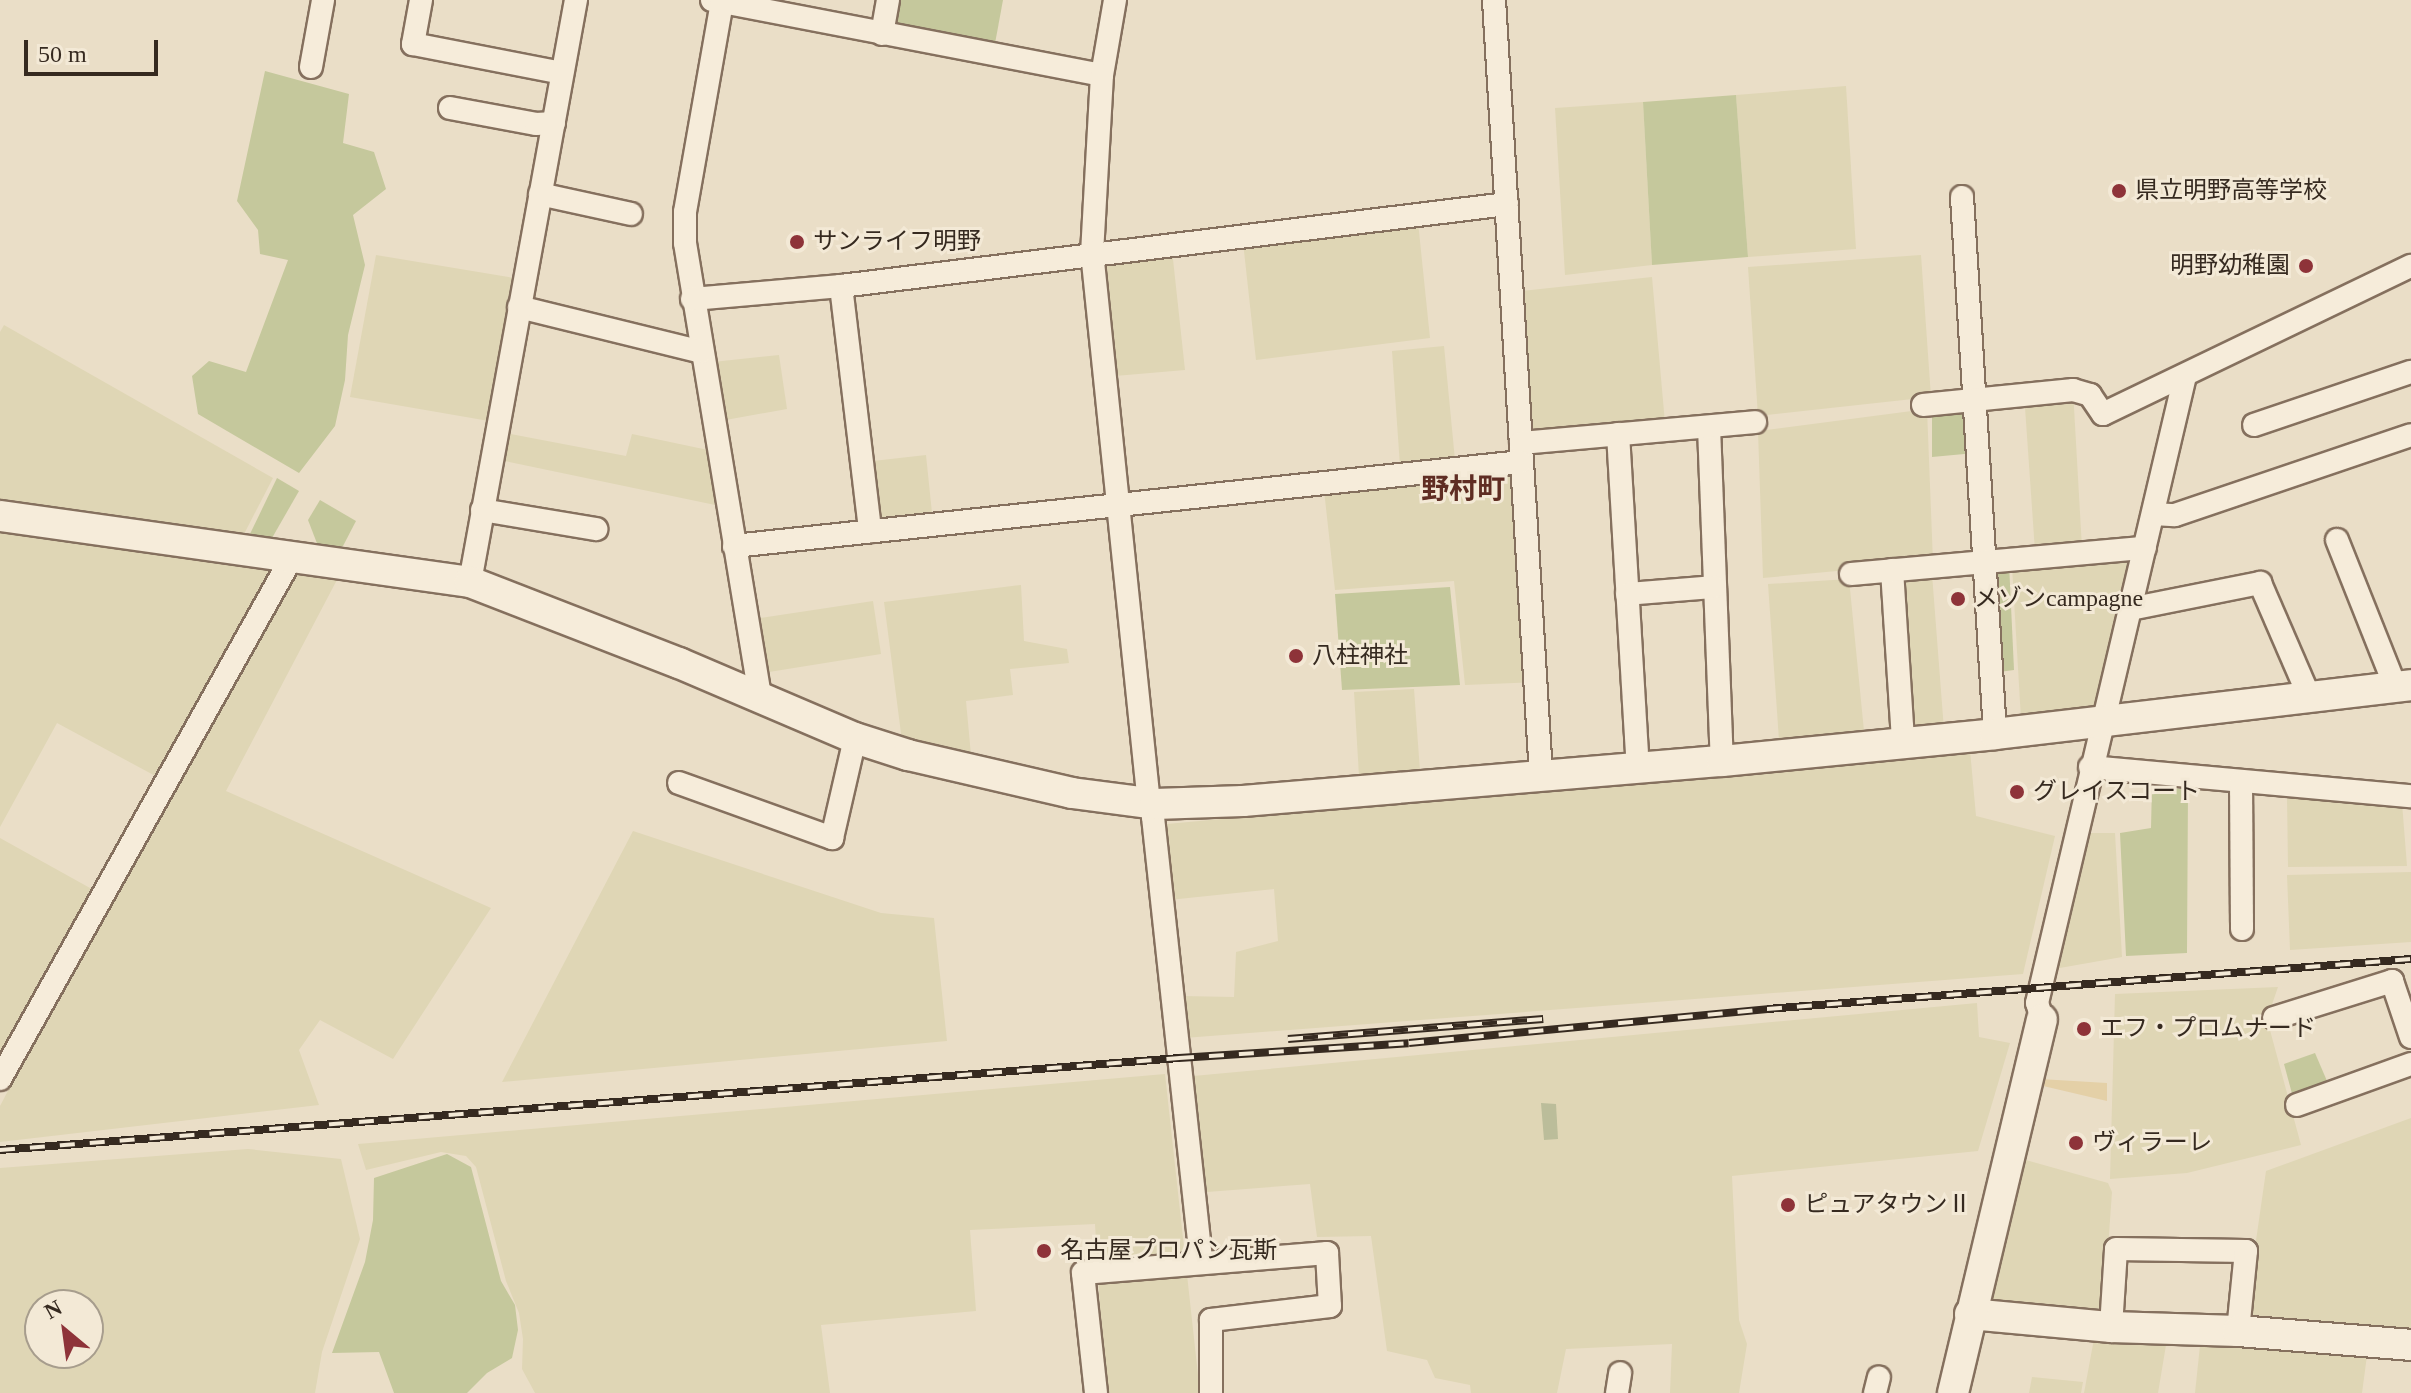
<!DOCTYPE html>
<meta charset="utf-8">
<style>
body{margin:0}
#map{position:relative;width:2411px;height:1393px;overflow:hidden;background:#eadec7;font-family:"Times New Roman","Noto Sans JP",serif}
div>[style]{position:absolute}
[style*='--x']{left:calc(var(--x)*1px);top:calc(var(--y)*1px);width:calc(var(--w)*1px);rotate:calc(var(--a)*1deg)}
.farmland>*{inset:0;background:#dfd6b5}
.green>*{inset:0;background:#c5c89c}
.sand>*{inset:0;background:#e4d0a7}
.cemetery>*{inset:0;background:#bbbd9a}
.roads{filter:drop-shadow(2px 0 #85705e) drop-shadow(-2px 0 #85705e) drop-shadow(0 2px #85705e) drop-shadow(0 -2px #85705e)}
.street>*{height:22px;margin:-11px;padding:0 11px;transform-origin:11px;border-radius:11px;background:#f6ecda}
.secondary>*{height:30px;margin:-15px;padding:0 15px;transform-origin:15px;border-radius:15px;background:#f6ecda}
.rail>*{height:8px;margin-top:-4px;transform-origin:0;background:repeating-linear-gradient(90deg,#f3e9d6 0 15px,#362a20 0 30px);box-sizing:border-box;border-block:2px solid #362a20}
.dots>*{width:22px;height:22px;translate:-50% -50%;box-sizing:border-box;border:4px solid #f3e9d6;border-radius:50%}
span{translate:-50% -50%;white-space:nowrap;text-align:center;line-height:1.15;-webkit-text-stroke:6px #f3e9d6;paint-order:stroke}
.poi-label{font-size:24px;color:#362a20}
.left{translate:0 -50%;text-align:left}
.right{translate:-100% -50%;text-align:right}
.quarter-label{font-size:28px;color:#5f2d23;font-weight:700}
.north{position:absolute;left:24px;top:1289px;width:80px;height:80px;box-sizing:border-box;background:#f3e9d6;border:2px solid #a79d8d;border-radius:50%;rotate:331deg;font-size:22px;font-weight:700;line-height:32px;text-align:center;color:#362a20}
.north::after{content:'';display:block;margin:auto;width:28px;height:36px;background:#8e3339;clip-path:polygon(50% 0,100% 100%,50% 72%,0 100%)}
.scale{position:absolute;left:24px;top:40px;width:134px;height:36px;box-sizing:border-box;border:4px solid #362a20;border-top:0;padding-left:10px;font-size:24px;line-height:28px;white-space:nowrap;color:#362a20;-webkit-text-stroke:6px #f3e9d6;paint-order:stroke}
</style>
<div id="map">
<div class="farmland">
<i style="clip-path:polygon(1846px 86px,1856px 249px,1748px 257px,1736px 95px)"></i>
<i style="clip-path:polygon(1643px 102px,1652px 265px,1565px 275px,1555px 108px)"></i>
<i style="clip-path:polygon(1418px 222px,1430px 338px,1256px 360px,1243px 242px)"></i>
<i style="clip-path:polygon(1172px 250px,1185px 370px,1115px 376px,1102px 259px)"></i>
<i style="clip-path:polygon(376px 255px,514px 278px,489px 421px,350px 397px)"></i>
<i style="clip-path:polygon(1921px 255px,1931px 397px,1758px 416px,1748px 267px)"></i>
<i style="clip-path:polygon(1652px 277px,1665px 423px,1530px 435px,1522px 291px)"></i>
<i style="clip-path:polygon(4px 325px,273px 478px,243px 536px,0 501px,0 332px)"></i>
<i style="clip-path:polygon(1444px 346px,1455px 460px,1400px 466px,1392px 351px)"></i>
<i style="clip-path:polygon(779px 355px,787px 409px,720px 421px,713px 362px)"></i>
<i style="clip-path:polygon(2073px 390px,2082px 548px,2035px 551px,2024px 393px)"></i>
<i style="clip-path:polygon(1927px 409px,1933px 562px,1763px 578px,1758px 431px)"></i>
<i style="clip-path:polygon(506px 433px,626px 456px,632px 434px,708px 450px,720px 506px,500px 460px)"></i>
<i style="clip-path:polygon(926px 455px,932px 513px,878px 519px,873px 461px)"></i>
<i style="clip-path:polygon(1521px 469px,1539px 682px,1465px 685px,1454px 581px,1335px 590px,1324px 490px)"></i>
<i style="clip-path:polygon(0 527px,275px 566px,161px 779px,57px 723px,0 827px)"></i>
<i style="clip-path:polygon(2137px 560px,2102px 713px,2021px 719px,2012px 566px)"></i>
<i style="clip-path:polygon(293px 567px,339px 576px,226px 791px,491px 908px,393px 1059px,320px 1020px,299px 1050px,319px 1105px,0 1142px,0 1106px,139px 843px)"></i>
<i style="clip-path:polygon(1932px 574px,1944px 730px,1908px 735px,1899px 576px)"></i>
<i style="clip-path:polygon(1849px 579px,1864px 731px,1779px 740px,1768px 584px)"></i>
<i style="clip-path:polygon(1021px 585px,1024px 641px,1067px 649px,1069px 663px,1010px 669px,1013px 695px,966px 701px,971px 755px,902px 741px,884px 602px)"></i>
<i style="clip-path:polygon(873px 601px,881px 654px,769px 672px,760px 618px)"></i>
<i style="clip-path:polygon(1414px 689px,1420px 771px,1359px 776px,1354px 692px)"></i>
<i style="clip-path:polygon(1970px 750px,1976px 816px,2055px 836px,2023px 974px,1184px 1038px,1182px 996px,1234px 997px,1236px 952px,1278px 941px,1274px 889px,1169px 900px,1167px 824px)"></i>
<i style="clip-path:polygon(2287px 797px,2402px 803px,2407px 866px,2288px 867px)"></i>
<i style="clip-path:polygon(633px 831px,881px 913px,934px 918px,947px 1041px,502px 1082px)"></i>
<i style="clip-path:polygon(2085px 833px,2115px 833px,2122px 957px,2054px 969px)"></i>
<i style="clip-path:polygon(0 838px,99px 893px,0 1063px)"></i>
<i style="clip-path:polygon(2411px 872px,2411px 942px,2290px 950px,2287px 875px)"></i>
<i style="clip-path:polygon(2278px 987px,2267px 1019px,2301px 1145px,2187px 1173px,2110px 1179px,2115px 994px)"></i>
<i style="clip-path:polygon(1977px 1003px,1979px 1037px,2010px 1043px,1978px 1151px,1732px 1176px,1739px 1320px,1747px 1344px,1739px 1393px,1670px 1393px,1672px 1344px,1566px 1349px,1557px 1393px,1471px 1393px,1470px 1385px,1435px 1378px,1427px 1360px,1387px 1351px,1371px 1236px,1317px 1237px,1310px 1184px,1207px 1192px,1193px 1076px)"></i>
<i style="clip-path:polygon(1165px 1074px,1200px 1393px,1105px 1393px,1095px 1224px,970px 1230px,976px 1311px,821px 1325px,830px 1393px,535px 1393px,522px 1369px,523px 1339px,519px 1313px,506px 1281px,476px 1167px,466px 1156px,441px 1152px,366px 1170px,358px 1144px)"></i>
<i style="clip-path:polygon(2411px 1118px,2411px 1339px,2244px 1324px,2266px 1171px)"></i>
<i style="clip-path:polygon(evenodd,248px 1149px,341px 1159px,360px 1239px,322px 1352px,315px 1393px,0 1393px,0 1168px,248px 1149px,40px 1305px,88px 1305px,88px 1353px,40px 1353px,40px 1305px)"></i>
<i style="clip-path:polygon(2022px 1159px,2108px 1183px,2112px 1192px,2103px 1318px,1986px 1301px)"></i>
<i style="clip-path:polygon(2096px 1328px,2168px 1333px,2158px 1393px,2084px 1393px)"></i>
<i style="clip-path:polygon(2201px 1336px,2368px 1348px,2362px 1393px,2195px 1393px)"></i>
<i style="clip-path:polygon(2032px 1377px,2083px 1382px,2081px 1393px,2029px 1393px)"></i>
</div>
<div class="green">
<i style="clip-path:polygon(897px 0,1003px 0,994px 49px,900px 27px,894px 16px)"></i>
<i style="clip-path:polygon(265px 71px,349px 94px,343px 143px,374px 152px,386px 189px,353px 215px,365px 265px,348px 335px,345px 380px,335px 426px,299px 473px,198px 414px,192px 376px,209px 361px,246px 372px,288px 260px,260px 254px,258px 230px,237px 201px)"></i>
<i style="clip-path:polygon(1736px 95px,1748px 257px,1652px 265px,1643px 102px)"></i>
<i style="clip-path:polygon(1970px 405px,1975px 453px,1932px 457px,1932px 409px)"></i>
<i style="clip-path:polygon(277px 478px,299px 491px,272px 538px,249px 536px)"></i>
<i style="clip-path:polygon(320px 500px,356px 521px,343px 546px,318px 546px,308px 520px)"></i>
<i style="clip-path:polygon(2009px 563px,2014px 670px,1999px 672px,1992px 564px)"></i>
<i style="clip-path:polygon(1450px 587px,1460px 685px,1342px 690px,1335px 594px)"></i>
<i style="clip-path:polygon(2152px 785px,2188px 790px,2187px 953px,2126px 956px,2120px 833px,2151px 828px)"></i>
<i style="clip-path:polygon(2315px 1053px,2330px 1088px,2294px 1101px,2284px 1064px)"></i>
<i style="clip-path:polygon(447px 1154px,471px 1167px,501px 1281px,515px 1305px,518px 1330px,512px 1358px,487px 1373px,467px 1393px,394px 1393px,379px 1352px,332px 1353px,365px 1262px,373px 1220px,374px 1178px)"></i>
</div>
<div class="sand">
<i style="clip-path:polygon(2040px 1079px,2107px 1083px,2107px 1101px,2039px 1085px)"></i>
</div>
<div class="cemetery">
<i style="clip-path:polygon(1541px 1103px,1556px 1104px,1558px 1139px,1544px 1140px)"></i>
</div>
<div class="roads">
<div class="street">
<i style="--x:421;--y:0;--w:45;--a:100.3"></i>
<i style="--x:413;--y:44;--w:152;--a:11"></i>
<i style="--x:712;--y:0;--w:397;--a:10.9"></i>
<i style="--x:1115;--y:0;--w:76;--a:99.8"></i>
<i style="--x:1102;--y:75;--w:177;--a:93.2"></i>
<i style="--x:1092;--y:252;--w:555;--a:84.1"></i>
<i style="--x:1494;--y:0;--w:775;--a:86.53"></i>
<i style="--x:722;--y:2;--w:213;--a:100"></i>
<i style="--x:685;--y:212;--w:31;--a:90"></i>
<i style="--x:685;--y:243;--w:459;--a:80.6"></i>
<i style="--x:882;--y:34;--w:35;--a:-80"></i>
<i style="--x:311;--y:67;--w:68;--a:-79.8"></i>
<i style="--x:450;--y:108;--w:87;--a:10.5"></i>
<i style="--x:536;--y:124;--w:18;--a:-3"></i>
<i style="--x:540;--y:194;--w:93;--a:12.4"></i>
<i style="--x:1962;--y:197;--w:538;--a:86.48"></i>
<i style="--x:841;--y:286;--w:247;--a:83.2"></i>
<i style="--x:692;--y:299;--w:150;--a:-5"></i>
<i style="--x:841;--y:286;--w:671;--a:-7.02"></i>
<i style="--x:519;--y:307;--w:188;--a:13.8"></i>
<i style="--x:1923;--y:405;--w:151;--a:-5.7"></i>
<i style="--x:2073;--y:390;--w:18;--a:16"></i>
<i style="--x:2090;--y:395;--w:23;--a:56"></i>
<i style="--x:2103;--y:414;--w:342;--a:-25.7"></i>
<i style="--x:2254;--y:425;--w:166;--a:-18.7"></i>
<i style="--x:1709;--y:427;--w:334;--a:87.8"></i>
<i style="--x:1618;--y:434;--w:333;--a:86.6"></i>
<i style="--x:1521;--y:443;--w:235;--a:-5.1"></i>
<i style="--x:482;--y:510;--w:116;--a:9.5"></i>
<i style="--x:2153;--y:514;--w:22;--a:3"></i>
<i style="--x:2175;--y:515;--w:249;--a:-18.7"></i>
<i style="--x:2337;--y:540;--w:157;--a:68.3"></i>
<i style="--x:734;--y:546;--w:791;--a:-6.09"></i>
<i style="--x:1892;--y:570;--w:172;--a:86.3"></i>
<i style="--x:1851;--y:574;--w:295;--a:-5.1"></i>
<i style="--x:470;--y:582;--w:592;--a:-79.68"></i>
<i style="--x:1627;--y:594;--w:87;--a:-4.6"></i>
<i style="--x:2130;--y:609;--w:133;--a:-11.3"></i>
<i style="--x:2260;--y:583;--w:123;--a:66.6"></i>
<i style="--x:2090;--y:767;--w:322;--a:5.2"></i>
<i style="--x:2241;--y:782;--w:147;--a:89.6"></i>
<i style="--x:679;--y:783;--w:163;--a:19.8"></i>
<i style="--x:832;--y:838;--w:103;--a:-77"></i>
<i style="--x:1155;--y:804;--w:13;--a:99"></i>
<i style="--x:1153;--y:817;--w:448;--a:83.8"></i>
<i style="--x:2274;--y:1018;--w:124;--a:-17.4"></i>
<i style="--x:2392;--y:981;--w:59;--a:71.3"></i>
<i style="--x:2042;--y:1019;--w:17;--a:-107"></i>
<i style="--x:2037;--y:1003;--w:644;--a:-76.72"></i>
<i style="--x:0;--y:1079;--w:598;--a:-60.78"></i>
<i style="--x:2297;--y:1105;--w:121;--a:-19.8"></i>
<i style="--x:2111;--y:1327;--w:78;--a:-86.3"></i>
<i style="--x:2116;--y:1249;--w:130;--a:0.9"></i>
<i style="--x:2246;--y:1251;--w:80;--a:95.7"></i>
<i style="--x:1096;--y:1393;--w:121;--a:-96.2"></i>
<i style="--x:1083;--y:1273;--w:245;--a:-4.7"></i>
<i style="--x:1327;--y:1253;--w:53;--a:86.8"></i>
<i style="--x:1330;--y:1306;--w:120;--a:173.3"></i>
<i style="--x:1211;--y:1320;--w:73;--a:90"></i>
<i style="--x:1617;--y:1393;--w:20;--a:-81"></i>
<i style="--x:1875;--y:1393;--w:16;--a:-76"></i>
</div>
<div class="secondary">
<i style="--x:0;--y:516;--w:475;--a:8"></i>
<i style="--x:470;--y:582;--w:224;--a:21.2"></i>
<i style="--x:679;--y:663;--w:191;--a:23.1"></i>
<i style="--x:855;--y:738;--w:56;--a:17.8"></i>
<i style="--x:908;--y:755;--w:168;--a:13"></i>
<i style="--x:1072;--y:793;--w:84;--a:7.5"></i>
<i style="--x:1155;--y:804;--w:88;--a:-2"></i>
<i style="--x:1243;--y:801;--w:481;--a:-4.8"></i>
<i style="--x:1722;--y:761;--w:274;--a:-5.6"></i>
<i style="--x:1995;--y:734;--w:419;--a:-6.7"></i>
<i style="--x:1970;--y:1314;--w:142;--a:5.3"></i>
<i style="--x:2111;--y:1327;--w:127;--a:1.8"></i>
<i style="--x:2238;--y:1331;--w:174;--a:4.6"></i>
<i style="--x:1953;--y:1393;--w:384;--a:-76.6"></i>
</div>
</div>
<div class="rail">
<i style="--x:1288;--y:1039;--w:256;--a:-4.5"></i>
<i style="--x:0;--y:1150;--w:1183;--a:-4.46"></i>
<i style="--x:1179;--y:1058;--w:230;--a:-3.7"></i>
<i style="--x:1409;--y:1043;--w:360;--a:-5.4"></i>
<i style="--x:1767;--y:1009;--w:646;--a:-4.44"></i>
</div>
<div class="dots">
<i style="left:2119px;top:191px;background:#8e3339"></i>
<i style="left:797px;top:242px;background:#8e3339"></i>
<i style="left:2306px;top:266px;background:#8e3339"></i>
<i style="left:1958px;top:599px;background:#8e3339"></i>
<i style="left:1296px;top:656px;background:#8e3339"></i>
<i style="left:2017px;top:792px;background:#8e3339"></i>
<i style="left:2084px;top:1029px;background:#8e3339"></i>
<i style="left:2076px;top:1143px;background:#8e3339"></i>
<i style="left:1788px;top:1205px;background:#8e3339"></i>
<i style="left:1044px;top:1251px;background:#8e3339"></i>
</div>
<div class="poi-label">
<span class="left" style="left:2135px;top:191px">県立明野高等学校</span>
<span class="left" style="left:813px;top:242px">サンライフ明野</span>
<span class="right" style="left:2290px;top:266px">明野幼稚園</span>
<span class="left" style="left:1974px;top:599px">メゾンcampagne</span>
<span class="left" style="left:1312px;top:656px">八柱神社</span>
<span class="left" style="left:2033px;top:792px">グレイスコート</span>
<span class="left" style="left:2100px;top:1029px">エフ・プロムナード</span>
<span class="left" style="left:2092px;top:1143px">ヴィラーレ</span>
<span class="left" style="left:1804px;top:1205px">ピュアタウンⅡ</span>
<span class="left" style="left:1060px;top:1251px">名古屋プロパン瓦斯</span>
</div>
<div class="quarter-label">
<span style="left:1463px;top:489px">野村町</span>
</div>
<div class="north">N</div>
<div class="scale">50 m</div>
</div>
